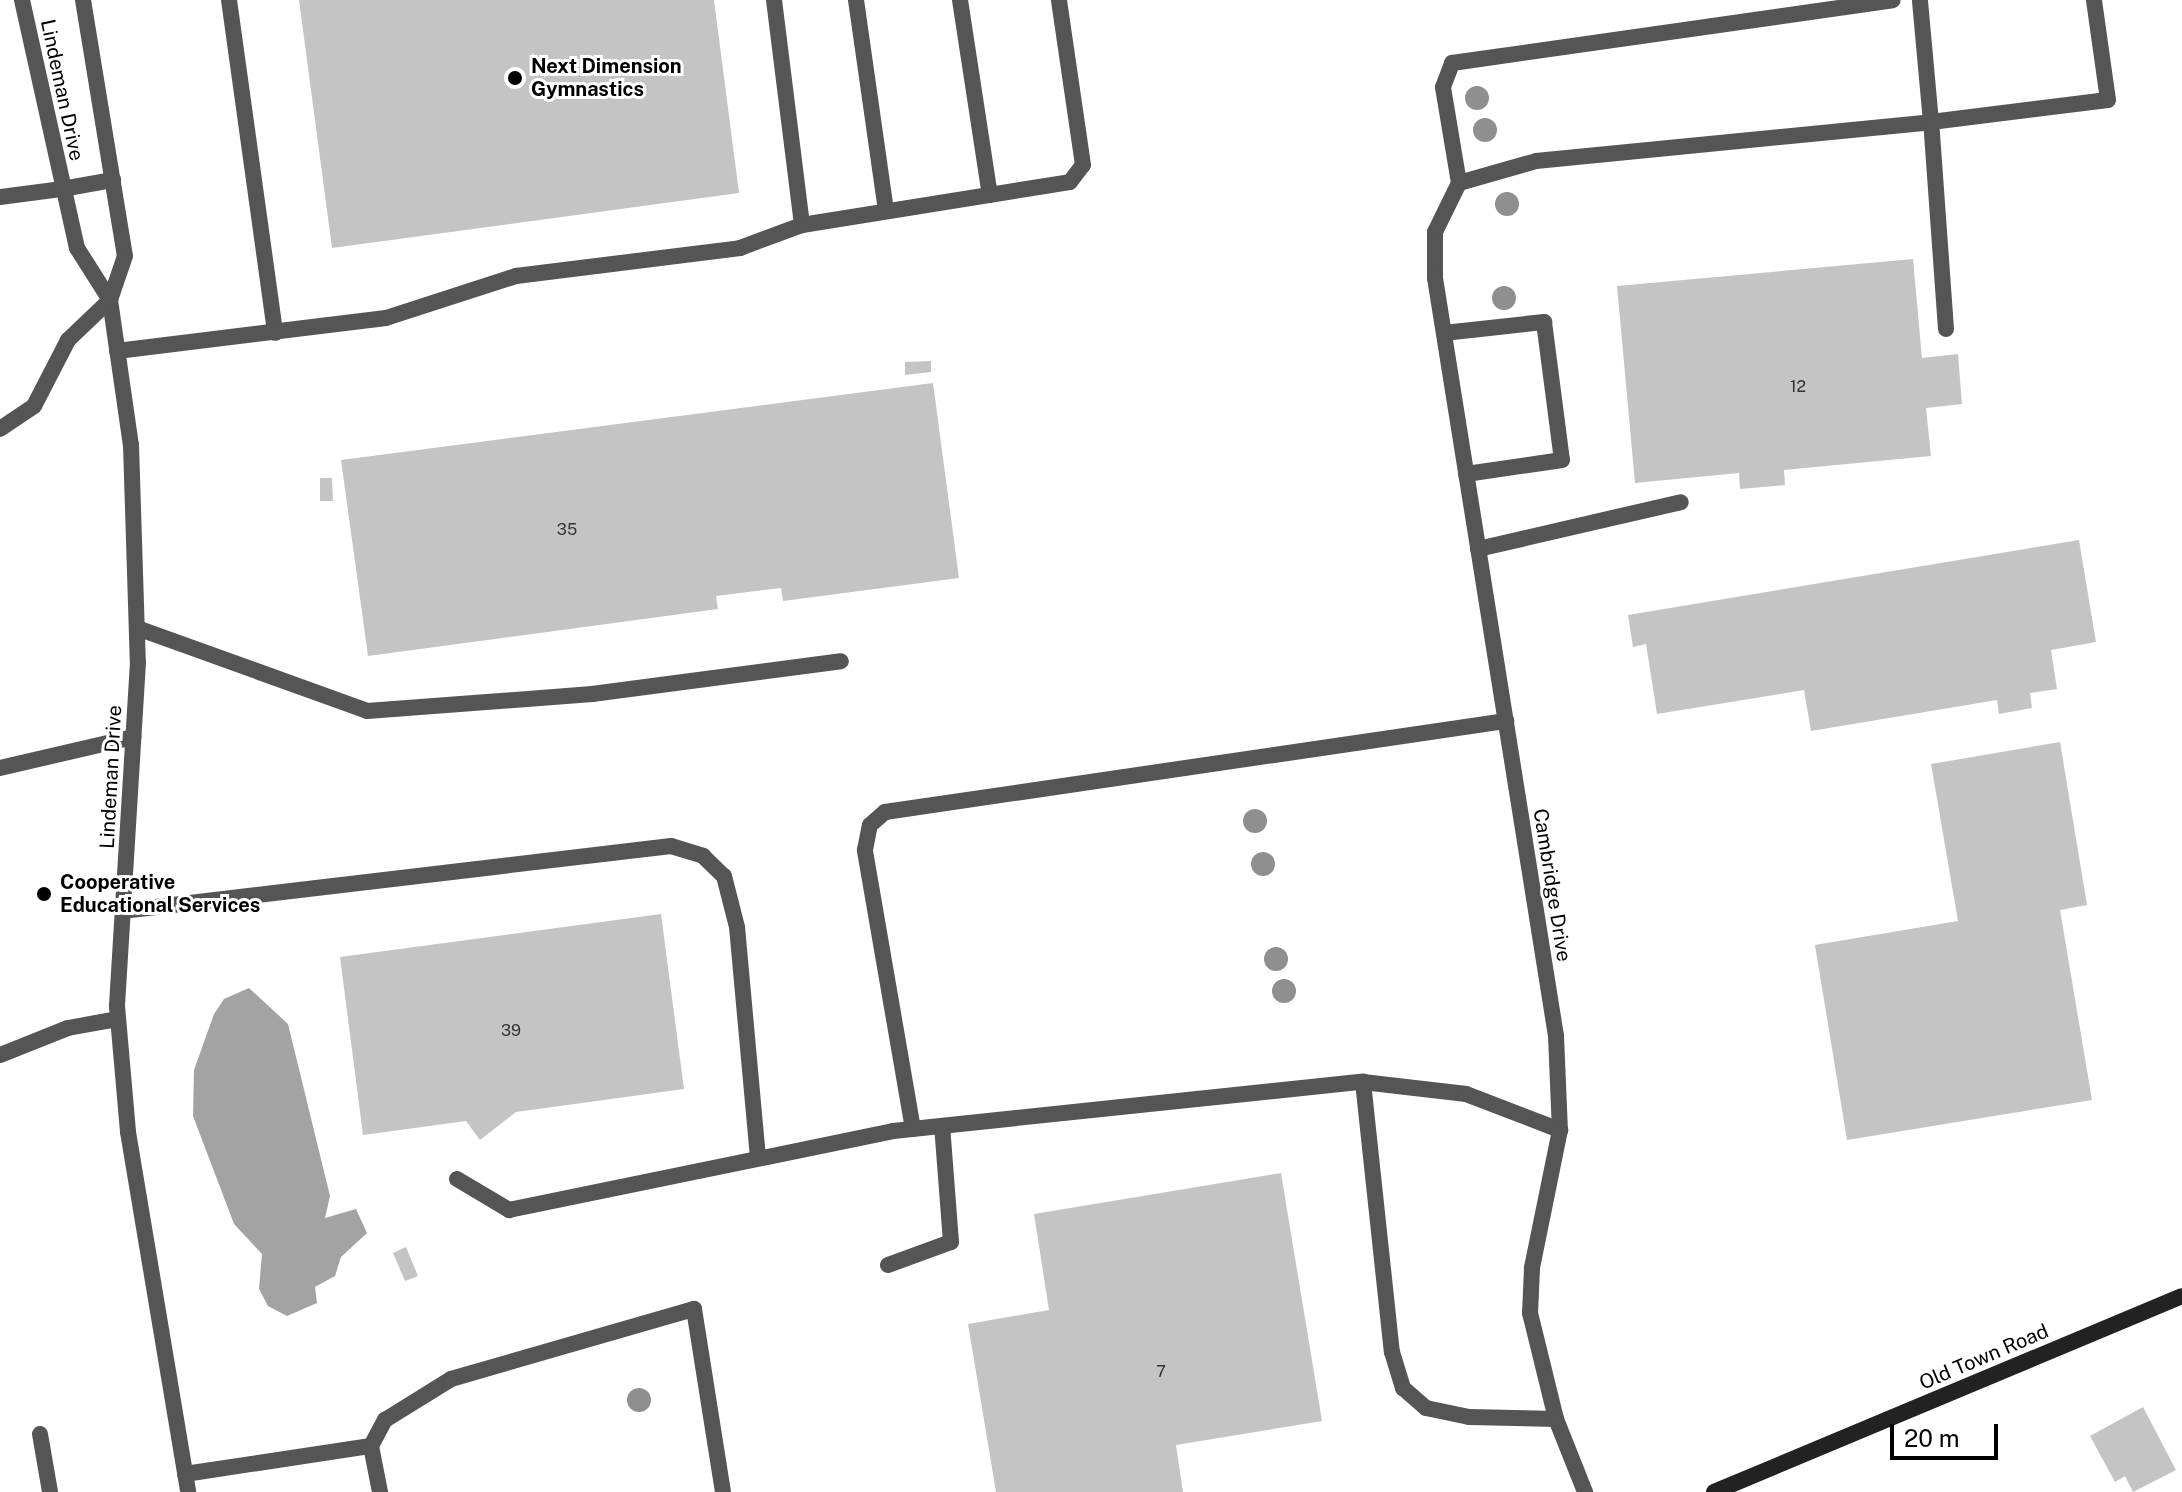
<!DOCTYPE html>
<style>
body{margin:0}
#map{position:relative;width:2182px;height:1492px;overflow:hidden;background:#fff;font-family:"Public Sans",sans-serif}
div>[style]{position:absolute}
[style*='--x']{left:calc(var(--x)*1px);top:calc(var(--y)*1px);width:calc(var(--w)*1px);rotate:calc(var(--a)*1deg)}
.water>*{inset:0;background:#a3a3a3}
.building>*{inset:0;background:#c4c4c4}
.service>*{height:16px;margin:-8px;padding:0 8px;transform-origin:8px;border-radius:8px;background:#555}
.minor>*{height:16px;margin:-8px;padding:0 8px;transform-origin:8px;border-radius:8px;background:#555}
.secondary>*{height:16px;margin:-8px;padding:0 8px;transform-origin:8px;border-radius:8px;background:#222}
.trees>*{width:24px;height:24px;margin:-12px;border-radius:50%;background:#8f8f8f}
.dots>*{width:22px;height:22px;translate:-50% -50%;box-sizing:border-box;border:4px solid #fff;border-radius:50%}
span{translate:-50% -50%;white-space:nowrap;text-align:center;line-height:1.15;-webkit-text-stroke:6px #fff;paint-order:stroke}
.number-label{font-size:16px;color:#313131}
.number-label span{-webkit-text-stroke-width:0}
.poi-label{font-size:20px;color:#000;font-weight:700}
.left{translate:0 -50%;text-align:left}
.street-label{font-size:20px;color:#000}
.scale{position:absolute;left:1890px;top:1424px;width:108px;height:36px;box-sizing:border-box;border:4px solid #000;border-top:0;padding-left:10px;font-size:24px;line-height:28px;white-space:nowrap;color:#000;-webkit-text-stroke:6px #fff;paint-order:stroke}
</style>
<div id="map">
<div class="water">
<i style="clip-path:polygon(249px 988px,288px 1024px,330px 1196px,325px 1218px,356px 1209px,367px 1233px,341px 1257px,335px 1276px,315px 1287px,317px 1303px,287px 1316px,268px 1306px,259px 1289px,262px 1254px,234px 1224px,193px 1116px,194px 1070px,214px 1014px,224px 999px)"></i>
</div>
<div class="building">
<i style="clip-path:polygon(299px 0,714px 0,739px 193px,332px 248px)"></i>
<i style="clip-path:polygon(1913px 259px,1922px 358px,1958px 354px,1962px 404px,1926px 408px,1931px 456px,1784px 470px,1785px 485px,1740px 489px,1739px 473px,1635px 483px,1617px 286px)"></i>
<i style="clip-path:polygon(931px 361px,931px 372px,905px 375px,905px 362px)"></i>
<i style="clip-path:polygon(933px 383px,959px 578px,783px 601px,781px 588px,716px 596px,718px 609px,368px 656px,341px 460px)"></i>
<i style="clip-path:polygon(320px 478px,332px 478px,333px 501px,320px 501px)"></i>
<i style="clip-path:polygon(2079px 540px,2096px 642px,2051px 650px,2057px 689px,2030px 693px,2032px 708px,1999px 714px,1997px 700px,1811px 731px,1804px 690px,1657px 714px,1646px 644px,1633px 647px,1628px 615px)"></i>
<i style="clip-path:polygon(2060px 742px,2087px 905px,2060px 910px,2092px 1100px,1847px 1140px,1815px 945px,1958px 921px,1931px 764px)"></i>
<i style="clip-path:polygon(661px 914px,684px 1089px,516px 1112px,480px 1140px,466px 1121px,363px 1135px,340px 957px)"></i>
<i style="clip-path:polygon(1281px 1173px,1322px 1421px,1176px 1445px,1183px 1492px,996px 1492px,968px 1324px,1049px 1310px,1034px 1214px)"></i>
<i style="clip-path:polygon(406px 1247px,418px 1276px,405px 1281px,393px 1253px)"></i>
<i style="clip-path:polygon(2143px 1407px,2176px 1470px,2133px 1492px,2125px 1476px,2115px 1482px,2090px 1436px)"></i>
</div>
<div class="service">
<i style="--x:229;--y:0;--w:336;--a:82.1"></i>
<i style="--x:774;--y:0;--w:227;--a:82.9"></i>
<i style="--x:856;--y:0;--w:213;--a:81.9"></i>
<i style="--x:960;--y:0;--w:197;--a:81.3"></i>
<i style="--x:1459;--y:183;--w:80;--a:-15.9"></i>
<i style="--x:1536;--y:161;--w:397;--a:-5.6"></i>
<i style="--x:1931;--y:122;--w:122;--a:-95.2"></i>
<i style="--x:0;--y:197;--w:63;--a:-7.4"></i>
<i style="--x:1435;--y:278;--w:46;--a:-90"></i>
<i style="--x:1435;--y:232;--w:55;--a:-63.9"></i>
<i style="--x:1459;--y:183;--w:97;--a:-99.5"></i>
<i style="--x:1443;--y:87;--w:26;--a:-69"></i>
<i style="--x:1452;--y:63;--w:445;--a:-8.1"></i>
<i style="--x:1946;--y:329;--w:208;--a:-94.1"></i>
<i style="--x:1931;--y:122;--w:178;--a:-7.1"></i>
<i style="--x:2108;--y:100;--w:101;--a:-98"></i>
<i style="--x:1444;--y:333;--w:101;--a:-6.3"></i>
<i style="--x:1544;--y:322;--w:139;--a:82.6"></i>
<i style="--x:1562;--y:460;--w:97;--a:171.7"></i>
<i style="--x:117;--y:351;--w:271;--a:-7"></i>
<i style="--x:386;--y:318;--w:137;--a:-17.9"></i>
<i style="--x:516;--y:276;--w:226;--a:-7.1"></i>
<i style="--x:740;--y:248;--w:66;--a:-20.4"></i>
<i style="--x:802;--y:225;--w:271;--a:-9.1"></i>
<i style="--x:1070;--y:182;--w:21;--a:-53"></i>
<i style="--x:1083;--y:165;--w:167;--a:-98.3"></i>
<i style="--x:0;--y:429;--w:41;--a:-34.1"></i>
<i style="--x:34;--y:406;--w:74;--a:-62.7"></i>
<i style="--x:68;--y:340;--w:58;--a:-43.6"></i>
<i style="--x:1478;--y:549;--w:208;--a:-13"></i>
<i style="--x:137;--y:628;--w:245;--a:19.8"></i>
<i style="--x:367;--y:711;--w:226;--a:-4.3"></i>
<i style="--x:592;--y:694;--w:251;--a:-7.5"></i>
<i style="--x:0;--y:768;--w:137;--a:-13.1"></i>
<i style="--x:122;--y:911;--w:553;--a:-6.75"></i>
<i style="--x:671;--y:846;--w:34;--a:17"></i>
<i style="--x:703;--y:856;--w:29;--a:44"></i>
<i style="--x:724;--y:876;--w:53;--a:75.7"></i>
<i style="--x:737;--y:927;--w:230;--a:84.8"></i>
<i style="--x:0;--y:1055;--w:73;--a:-21.7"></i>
<i style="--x:68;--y:1028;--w:51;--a:-10.2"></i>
<i style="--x:1363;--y:1082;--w:272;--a:83.9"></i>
<i style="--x:1392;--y:1352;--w:38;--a:73"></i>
<i style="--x:1403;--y:1388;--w:30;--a:41"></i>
<i style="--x:1426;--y:1408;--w:44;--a:11.8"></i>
<i style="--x:1469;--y:1417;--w:87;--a:1.3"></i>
<i style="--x:913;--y:1129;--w:283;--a:-99.8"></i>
<i style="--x:865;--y:850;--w:25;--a:-79"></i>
<i style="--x:870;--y:825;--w:20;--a:-41"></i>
<i style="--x:885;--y:812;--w:628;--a:-8.34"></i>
<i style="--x:457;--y:1179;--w:61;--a:30.8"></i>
<i style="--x:509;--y:1210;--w:392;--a:-11.6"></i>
<i style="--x:893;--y:1131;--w:473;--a:-6"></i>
<i style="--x:1363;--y:1082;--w:104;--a:6.6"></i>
<i style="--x:1466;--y:1094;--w:101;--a:21"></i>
<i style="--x:888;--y:1265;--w:67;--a:-20.1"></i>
<i style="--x:951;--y:1242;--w:116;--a:-94.4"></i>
<i style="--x:40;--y:1434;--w:59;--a:80.2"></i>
<i style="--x:185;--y:1474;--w:188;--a:-8.6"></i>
<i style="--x:380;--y:1492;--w:47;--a:-101.1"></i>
<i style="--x:371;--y:1446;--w:30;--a:-62"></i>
<i style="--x:385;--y:1420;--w:78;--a:-31.8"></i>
<i style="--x:451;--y:1379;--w:253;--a:-16.1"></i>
<i style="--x:694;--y:1309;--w:185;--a:81"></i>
</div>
<div class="minor">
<i style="--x:22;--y:0;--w:254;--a:77.5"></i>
<i style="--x:77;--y:248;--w:62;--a:57.6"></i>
<i style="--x:110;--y:300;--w:147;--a:81.8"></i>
<i style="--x:131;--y:445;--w:217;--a:88.2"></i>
<i style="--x:138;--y:662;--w:345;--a:93.5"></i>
<i style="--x:117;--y:1006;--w:126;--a:85"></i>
<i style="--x:128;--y:1132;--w:365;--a:80.5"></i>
<i style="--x:83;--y:0;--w:259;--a:80.7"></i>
<i style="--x:125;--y:256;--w:46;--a:108.8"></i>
<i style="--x:62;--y:189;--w:52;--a:-10"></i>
<i style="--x:1435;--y:278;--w:768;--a:80.93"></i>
<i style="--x:1556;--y:1036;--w:94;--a:87.6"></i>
<i style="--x:1560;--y:1130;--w:141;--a:101.5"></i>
<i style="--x:1532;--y:1268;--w:45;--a:92.5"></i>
<i style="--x:1530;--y:1313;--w:109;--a:76.2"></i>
<i style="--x:1556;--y:1419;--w:79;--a:68.3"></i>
</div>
<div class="secondary">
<i style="--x:1714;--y:1492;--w:507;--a:-22.72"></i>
</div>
<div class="trees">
<i style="left:1477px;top:98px"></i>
<i style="left:1485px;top:130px"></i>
<i style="left:1507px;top:204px"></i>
<i style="left:1504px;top:298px"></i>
<i style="left:1255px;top:821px"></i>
<i style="left:1263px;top:864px"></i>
<i style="left:1276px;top:959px"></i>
<i style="left:1284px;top:991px"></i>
<i style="left:639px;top:1400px"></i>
</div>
<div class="dots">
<i style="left:515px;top:78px;background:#000"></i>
<i style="left:44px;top:894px;background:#000"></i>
</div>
<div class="number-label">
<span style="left:1798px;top:387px">12</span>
<span style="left:567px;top:530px">35</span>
<span style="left:511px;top:1031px">39</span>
<span style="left:1161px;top:1372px">7</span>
</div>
<div class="poi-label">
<span class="left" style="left:531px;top:78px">Next Dimension<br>Gymnastics</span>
<span class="left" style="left:60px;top:894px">Cooperative<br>Educational Services</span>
</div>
<div class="street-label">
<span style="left:62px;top:90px;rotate:78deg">Lindeman Drive</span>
<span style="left:111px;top:777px;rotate:-87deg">Lindeman Drive</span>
<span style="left:1552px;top:885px;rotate:81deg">Cambridge Drive</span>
<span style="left:1984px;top:1357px;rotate:-23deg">Old Town Road</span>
</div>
<div class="scale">20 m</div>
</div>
